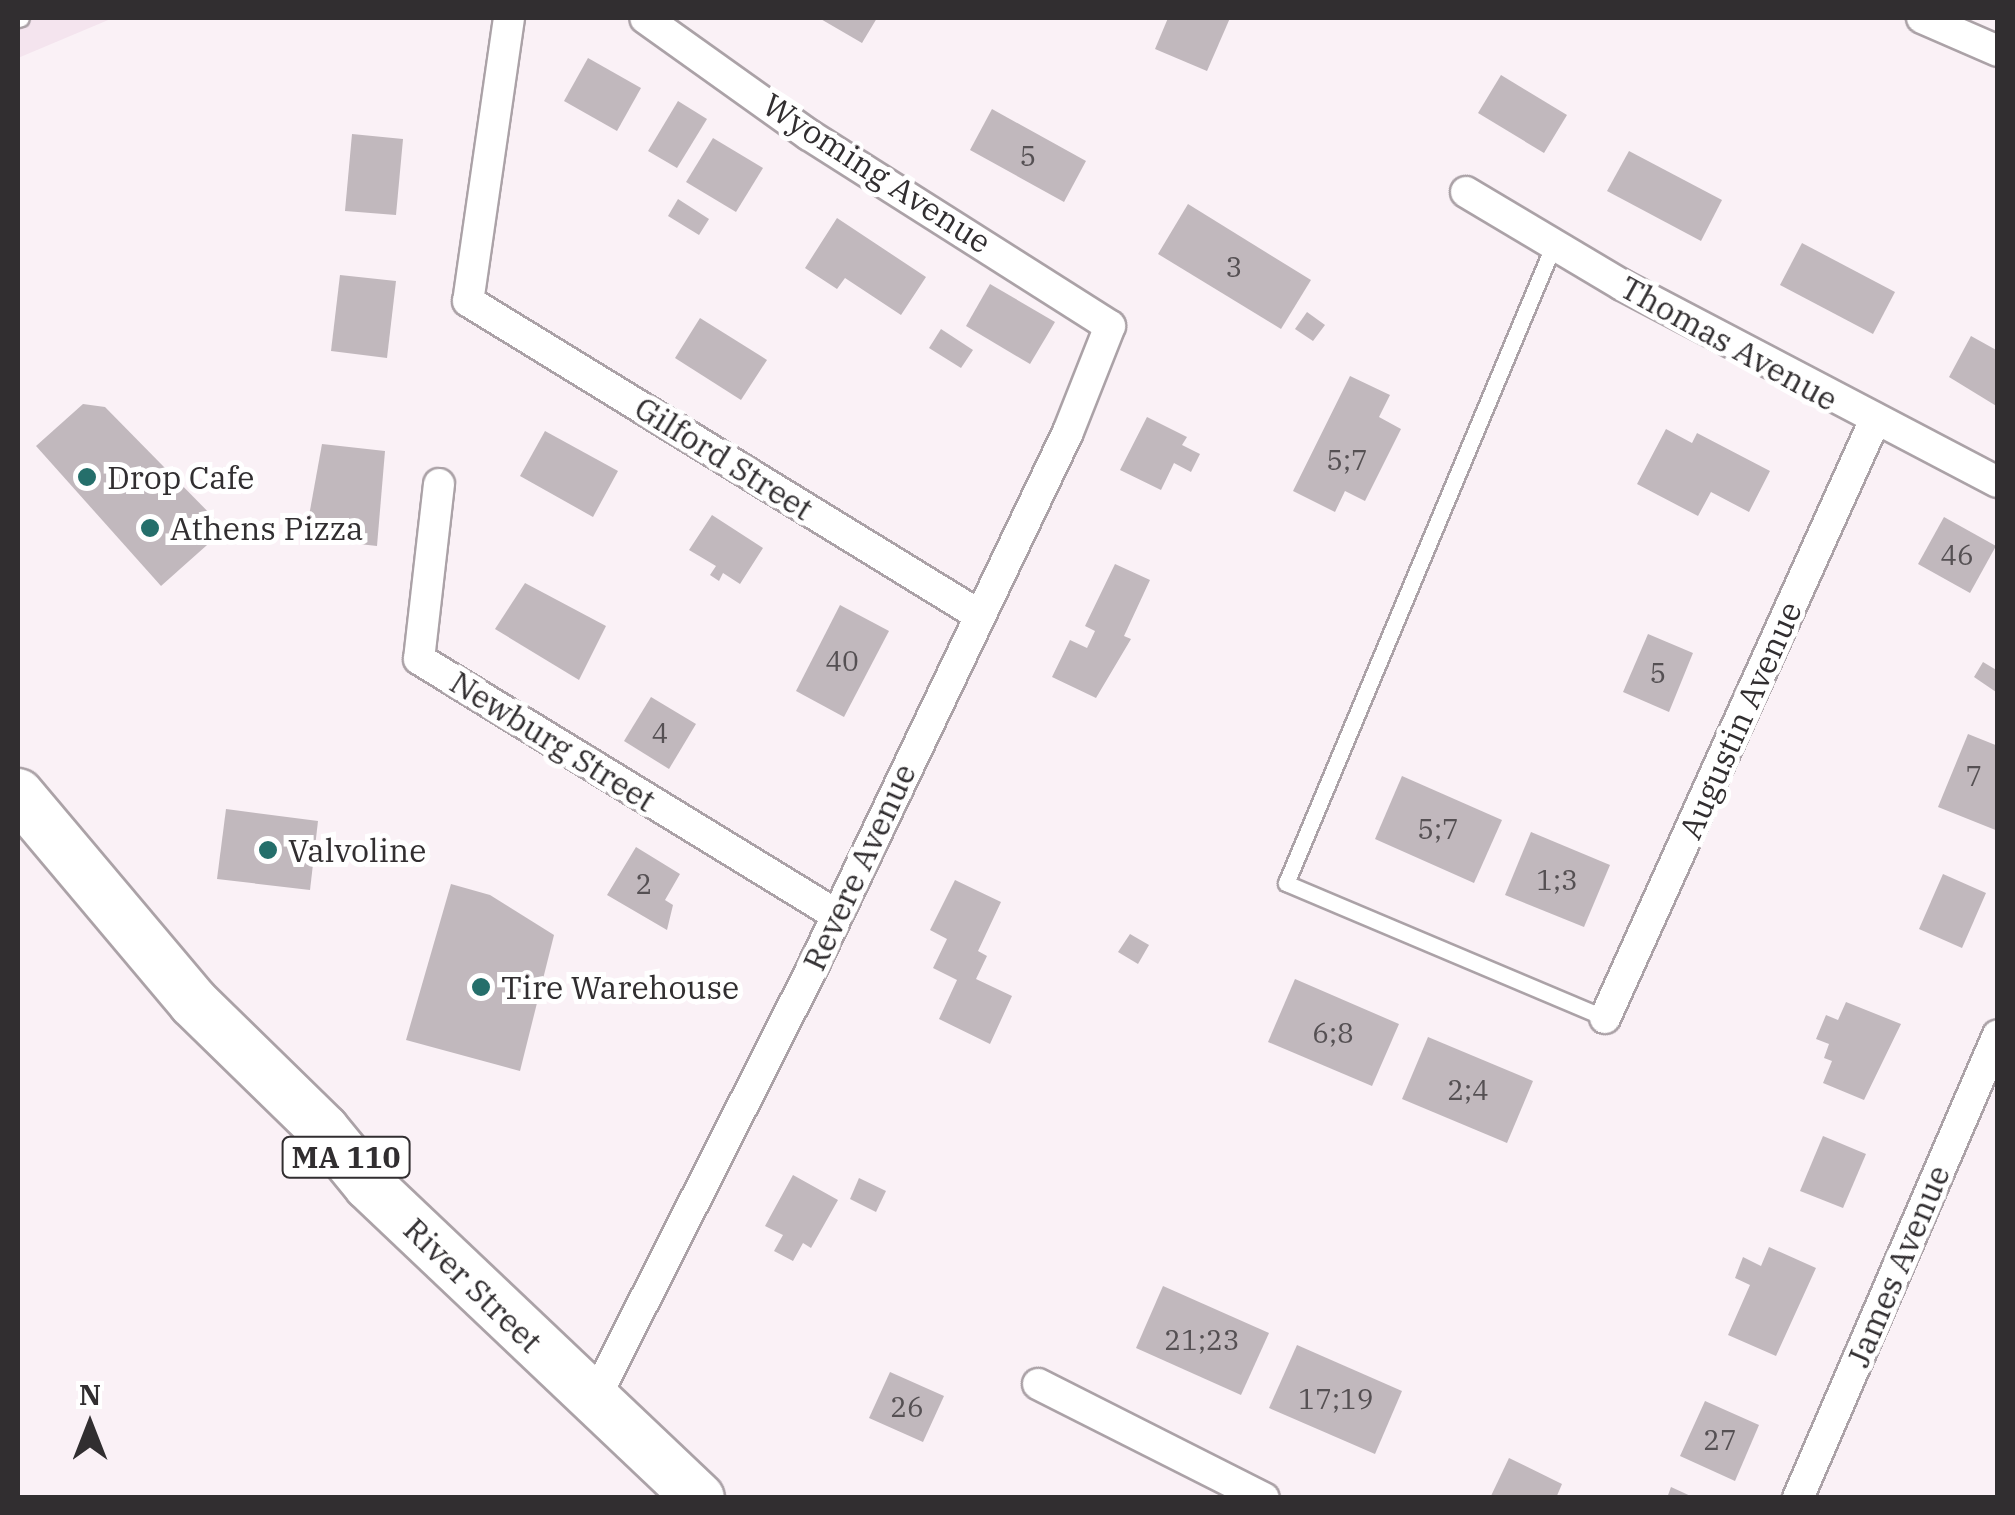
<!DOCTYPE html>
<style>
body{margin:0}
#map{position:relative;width:2015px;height:1515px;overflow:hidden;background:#faf1f6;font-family:"IBM Plex Serif",serif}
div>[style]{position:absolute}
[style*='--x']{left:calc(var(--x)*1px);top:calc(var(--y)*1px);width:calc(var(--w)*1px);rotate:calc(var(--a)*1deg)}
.built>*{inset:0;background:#f4e4ee}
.building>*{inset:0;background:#c1b8bd}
.roads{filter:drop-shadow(2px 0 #aba2a7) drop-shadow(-2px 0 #aba2a7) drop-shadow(0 2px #aba2a7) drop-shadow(0 -2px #aba2a7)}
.service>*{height:15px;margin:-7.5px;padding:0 7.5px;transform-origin:7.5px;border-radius:7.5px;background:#fff}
.minor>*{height:30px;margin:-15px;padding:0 15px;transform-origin:15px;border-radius:15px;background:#fff}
.primary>*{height:50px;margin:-25px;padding:0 25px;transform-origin:25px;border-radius:25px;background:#fff}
.dots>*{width:28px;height:28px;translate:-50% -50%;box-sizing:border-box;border:5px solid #fff;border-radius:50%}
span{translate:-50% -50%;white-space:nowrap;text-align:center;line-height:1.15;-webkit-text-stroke:10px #fff;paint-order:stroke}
.number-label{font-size:28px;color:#555053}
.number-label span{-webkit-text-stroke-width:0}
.shield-label span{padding:2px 8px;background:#fff;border:2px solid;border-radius:8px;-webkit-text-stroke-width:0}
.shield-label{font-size:30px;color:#312e30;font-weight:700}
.street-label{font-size:32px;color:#312e30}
.poi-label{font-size:32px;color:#312e30}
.left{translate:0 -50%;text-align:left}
.frame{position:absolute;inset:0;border:20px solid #312e30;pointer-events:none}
.north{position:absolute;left:40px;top:1375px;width:100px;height:100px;-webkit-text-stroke:8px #fff;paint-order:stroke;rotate:0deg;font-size:28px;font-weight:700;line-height:40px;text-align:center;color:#312e30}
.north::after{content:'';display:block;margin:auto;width:35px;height:45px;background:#312e30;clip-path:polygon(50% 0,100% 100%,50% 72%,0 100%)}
</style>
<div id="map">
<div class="built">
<i style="clip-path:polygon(18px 18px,113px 18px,18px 58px)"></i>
</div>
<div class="building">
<i style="clip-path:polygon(819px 18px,877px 18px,862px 43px)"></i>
<i style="clip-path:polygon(1168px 18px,1230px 18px,1207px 71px,1155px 49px)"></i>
<i style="clip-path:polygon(588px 58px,641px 88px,617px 131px,564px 101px)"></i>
<i style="clip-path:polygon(1501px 75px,1567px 115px,1544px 153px,1478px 113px)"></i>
<i style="clip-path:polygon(678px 101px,707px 119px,677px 168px,648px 151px)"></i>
<i style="clip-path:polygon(992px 109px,1086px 161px,1064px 202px,970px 150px)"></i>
<i style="clip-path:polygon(352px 134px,403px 139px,396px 215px,345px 211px)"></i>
<i style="clip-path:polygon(713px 138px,763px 168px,736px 212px,686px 182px)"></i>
<i style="clip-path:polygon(1629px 151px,1722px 200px,1701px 241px,1607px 191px)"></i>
<i style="clip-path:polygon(678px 199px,709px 219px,699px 235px,668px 216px)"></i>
<i style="clip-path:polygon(1188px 204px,1311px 280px,1281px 329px,1158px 254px)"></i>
<i style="clip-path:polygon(837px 218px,926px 277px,901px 315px,845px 278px,837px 289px,805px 268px)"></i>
<i style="clip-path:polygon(1802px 243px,1895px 292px,1873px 334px,1780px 285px)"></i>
<i style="clip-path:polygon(340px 275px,396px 281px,387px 358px,331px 351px)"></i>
<i style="clip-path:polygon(990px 284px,1055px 322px,1030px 364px,966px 326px)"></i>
<i style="clip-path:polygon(1307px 312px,1325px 325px,1313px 341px,1295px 329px)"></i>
<i style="clip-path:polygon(700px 318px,767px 360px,741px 400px,675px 358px)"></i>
<i style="clip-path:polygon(941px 329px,973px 350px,961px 368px,929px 348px)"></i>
<i style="clip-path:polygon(1971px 336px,1998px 351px,1998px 407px,1949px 377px)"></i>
<i style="clip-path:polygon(1350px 376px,1390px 395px,1379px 417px,1401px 429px,1365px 501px,1345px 491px,1335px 512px,1293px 491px)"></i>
<i style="clip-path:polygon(83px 404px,105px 407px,225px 529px,161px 586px,36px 446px)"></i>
<i style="clip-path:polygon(1147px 417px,1187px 437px,1182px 445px,1200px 454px,1191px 472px,1174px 463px,1161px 490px,1120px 470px)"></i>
<i style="clip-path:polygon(1666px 429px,1692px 443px,1697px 433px,1770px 471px,1749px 512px,1711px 492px,1698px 516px,1637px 484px)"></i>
<i style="clip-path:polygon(545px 431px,618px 471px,593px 517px,520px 476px)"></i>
<i style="clip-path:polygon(322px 444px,385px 451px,377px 546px,305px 538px)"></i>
<i style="clip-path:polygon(712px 515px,763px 548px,740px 584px,723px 573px,719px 581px,710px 575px,716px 566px,689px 550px)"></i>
<i style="clip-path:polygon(1944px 517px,1996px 546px,1970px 593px,1918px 564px)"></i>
<i style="clip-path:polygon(1115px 564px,1150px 580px,1124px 636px,1131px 639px,1096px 698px,1052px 677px,1070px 640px,1087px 648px,1095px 631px,1085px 626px)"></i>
<i style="clip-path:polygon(525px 583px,606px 626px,579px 680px,495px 629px)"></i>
<i style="clip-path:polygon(840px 605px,889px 631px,844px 717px,796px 691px)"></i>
<i style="clip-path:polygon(1648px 634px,1693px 653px,1669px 712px,1623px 692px)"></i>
<i style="clip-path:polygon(1983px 662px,1998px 671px,1996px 692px,1974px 677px)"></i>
<i style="clip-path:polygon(651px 697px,696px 724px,669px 769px,624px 741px)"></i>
<i style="clip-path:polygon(1968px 734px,1998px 746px,1998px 831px,1938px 807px)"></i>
<i style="clip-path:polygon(1402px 776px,1502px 820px,1474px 883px,1375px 839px)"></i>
<i style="clip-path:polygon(226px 809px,318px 821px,310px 890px,217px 879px)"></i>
<i style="clip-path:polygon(1531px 832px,1610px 865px,1584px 927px,1505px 895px)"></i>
<i style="clip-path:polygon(636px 847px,680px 874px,665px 900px,673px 905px,667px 930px,607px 895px)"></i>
<i style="clip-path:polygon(1943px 874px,1986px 893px,1962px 948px,1919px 929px)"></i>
<i style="clip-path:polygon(955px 880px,1001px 902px,978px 951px,987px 956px,976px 979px,1012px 996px,990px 1044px,939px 1019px,957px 980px,933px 968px,947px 939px,930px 930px)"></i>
<i style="clip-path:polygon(451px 884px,490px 895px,554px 935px,520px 1071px,406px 1040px)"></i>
<i style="clip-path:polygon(1130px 934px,1149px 945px,1138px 964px,1118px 952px)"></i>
<i style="clip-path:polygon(1295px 979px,1399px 1024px,1372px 1086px,1268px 1042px)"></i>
<i style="clip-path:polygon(1846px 1002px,1901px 1024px,1864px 1100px,1823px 1083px,1832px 1061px,1824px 1058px,1829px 1044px,1816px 1039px,1826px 1015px,1838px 1020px)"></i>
<i style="clip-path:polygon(1428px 1037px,1533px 1081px,1507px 1143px,1402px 1099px)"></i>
<i style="clip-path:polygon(1823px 1136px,1866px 1154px,1843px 1208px,1800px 1191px)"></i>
<i style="clip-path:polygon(793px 1175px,838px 1200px,811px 1248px,803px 1243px,793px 1261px,774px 1251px,783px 1235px,765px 1226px)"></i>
<i style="clip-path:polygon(859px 1178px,886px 1191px,876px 1212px,850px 1199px)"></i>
<i style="clip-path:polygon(1769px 1247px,1816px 1268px,1776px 1356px,1728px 1335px,1750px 1285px,1735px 1278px,1743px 1257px,1761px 1266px)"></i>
<i style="clip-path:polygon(1163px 1286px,1269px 1333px,1241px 1395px,1136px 1348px)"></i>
<i style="clip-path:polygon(1297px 1345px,1402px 1391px,1375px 1454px,1269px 1408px)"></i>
<i style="clip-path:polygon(890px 1372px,944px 1396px,923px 1442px,869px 1418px)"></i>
<i style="clip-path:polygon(1705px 1401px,1759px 1425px,1735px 1481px,1680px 1456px)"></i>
<i style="clip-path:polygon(1509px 1458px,1562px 1484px,1556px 1498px,1490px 1498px)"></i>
<i style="clip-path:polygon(1671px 1487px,1695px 1498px,1667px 1498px)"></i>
</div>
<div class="roads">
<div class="service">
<i style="--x:18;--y:19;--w:3;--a:-18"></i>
<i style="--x:1554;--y:244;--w:693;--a:112.75"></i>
<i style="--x:1286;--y:883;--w:346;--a:22.9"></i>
</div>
<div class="minor">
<i style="--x:509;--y:18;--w:286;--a:98.2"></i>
<i style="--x:468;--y:301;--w:600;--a:31.57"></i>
<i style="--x:1922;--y:18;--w:83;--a:23.5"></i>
<i style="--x:1466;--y:192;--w:182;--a:30.8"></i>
<i style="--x:1622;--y:285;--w:424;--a:27.7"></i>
<i style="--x:439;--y:484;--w:176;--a:96.5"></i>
<i style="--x:419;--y:659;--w:490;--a:31.5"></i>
<i style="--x:1605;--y:1018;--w:654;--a:-65.71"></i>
<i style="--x:1038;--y:1384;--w:253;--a:26.8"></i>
<i style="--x:594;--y:1400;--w:491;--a:-63.2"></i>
<i style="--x:815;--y:962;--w:587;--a:-64.48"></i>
<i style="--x:1068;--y:432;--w:114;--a:-68.4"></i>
<i style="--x:1110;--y:326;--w:356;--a:-147.6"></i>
<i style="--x:809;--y:135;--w:201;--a:-144.5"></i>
<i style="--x:1798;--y:1498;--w:504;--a:-66.64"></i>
</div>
<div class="primary">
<i style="--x:18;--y:794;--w:272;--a:49.9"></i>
<i style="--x:193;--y:1002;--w:183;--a:44.3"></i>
<i style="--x:324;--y:1130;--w:71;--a:50.7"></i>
<i style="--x:369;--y:1185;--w:455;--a:43.5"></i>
</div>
</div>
<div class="dots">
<i style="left:87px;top:477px;background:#256f6b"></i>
<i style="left:150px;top:528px;background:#256f6b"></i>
<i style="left:268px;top:850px;background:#256f6b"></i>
<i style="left:481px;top:987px;background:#256f6b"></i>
</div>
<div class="number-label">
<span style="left:1028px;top:156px">5</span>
<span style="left:1234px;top:267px">3</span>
<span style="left:1347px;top:460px">5;7</span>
<span style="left:1957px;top:555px">46</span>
<span style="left:842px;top:661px">40</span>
<span style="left:1658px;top:673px">5</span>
<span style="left:660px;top:733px">4</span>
<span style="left:1974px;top:776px">7</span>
<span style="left:1438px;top:829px">5;7</span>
<span style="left:1557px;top:880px">1;3</span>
<span style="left:644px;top:884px">2</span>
<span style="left:1333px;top:1033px">6;8</span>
<span style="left:1468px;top:1090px">2;4</span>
<span style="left:1202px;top:1340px">21;23</span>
<span style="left:1336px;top:1399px">17;19</span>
<span style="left:907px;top:1407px">26</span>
<span style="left:1720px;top:1440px">27</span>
</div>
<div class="shield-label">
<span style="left:346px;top:1157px">MA 110</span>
</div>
<div class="street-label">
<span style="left:877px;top:173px;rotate:33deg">Wyoming Avenue</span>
<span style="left:1729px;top:343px;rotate:29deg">Thomas Avenue</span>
<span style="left:724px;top:458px;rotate:32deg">Gilford Street</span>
<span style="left:1740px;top:720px;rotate:-66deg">Augustin Avenue</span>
<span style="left:553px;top:741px;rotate:32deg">Newburg Street</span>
<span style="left:859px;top:867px;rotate:-65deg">Revere Avenue</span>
<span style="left:1898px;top:1266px;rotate:-67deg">James Avenue</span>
<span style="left:473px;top:1285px;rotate:44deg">River Street</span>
</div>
<div class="poi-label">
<span class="left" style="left:107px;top:477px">Drop Cafe</span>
<span class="left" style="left:170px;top:528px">Athens Pizza</span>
<span class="left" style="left:288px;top:850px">Valvoline</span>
<span class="left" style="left:501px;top:987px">Tire Warehouse</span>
</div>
<div class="frame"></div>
<div class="north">N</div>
</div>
